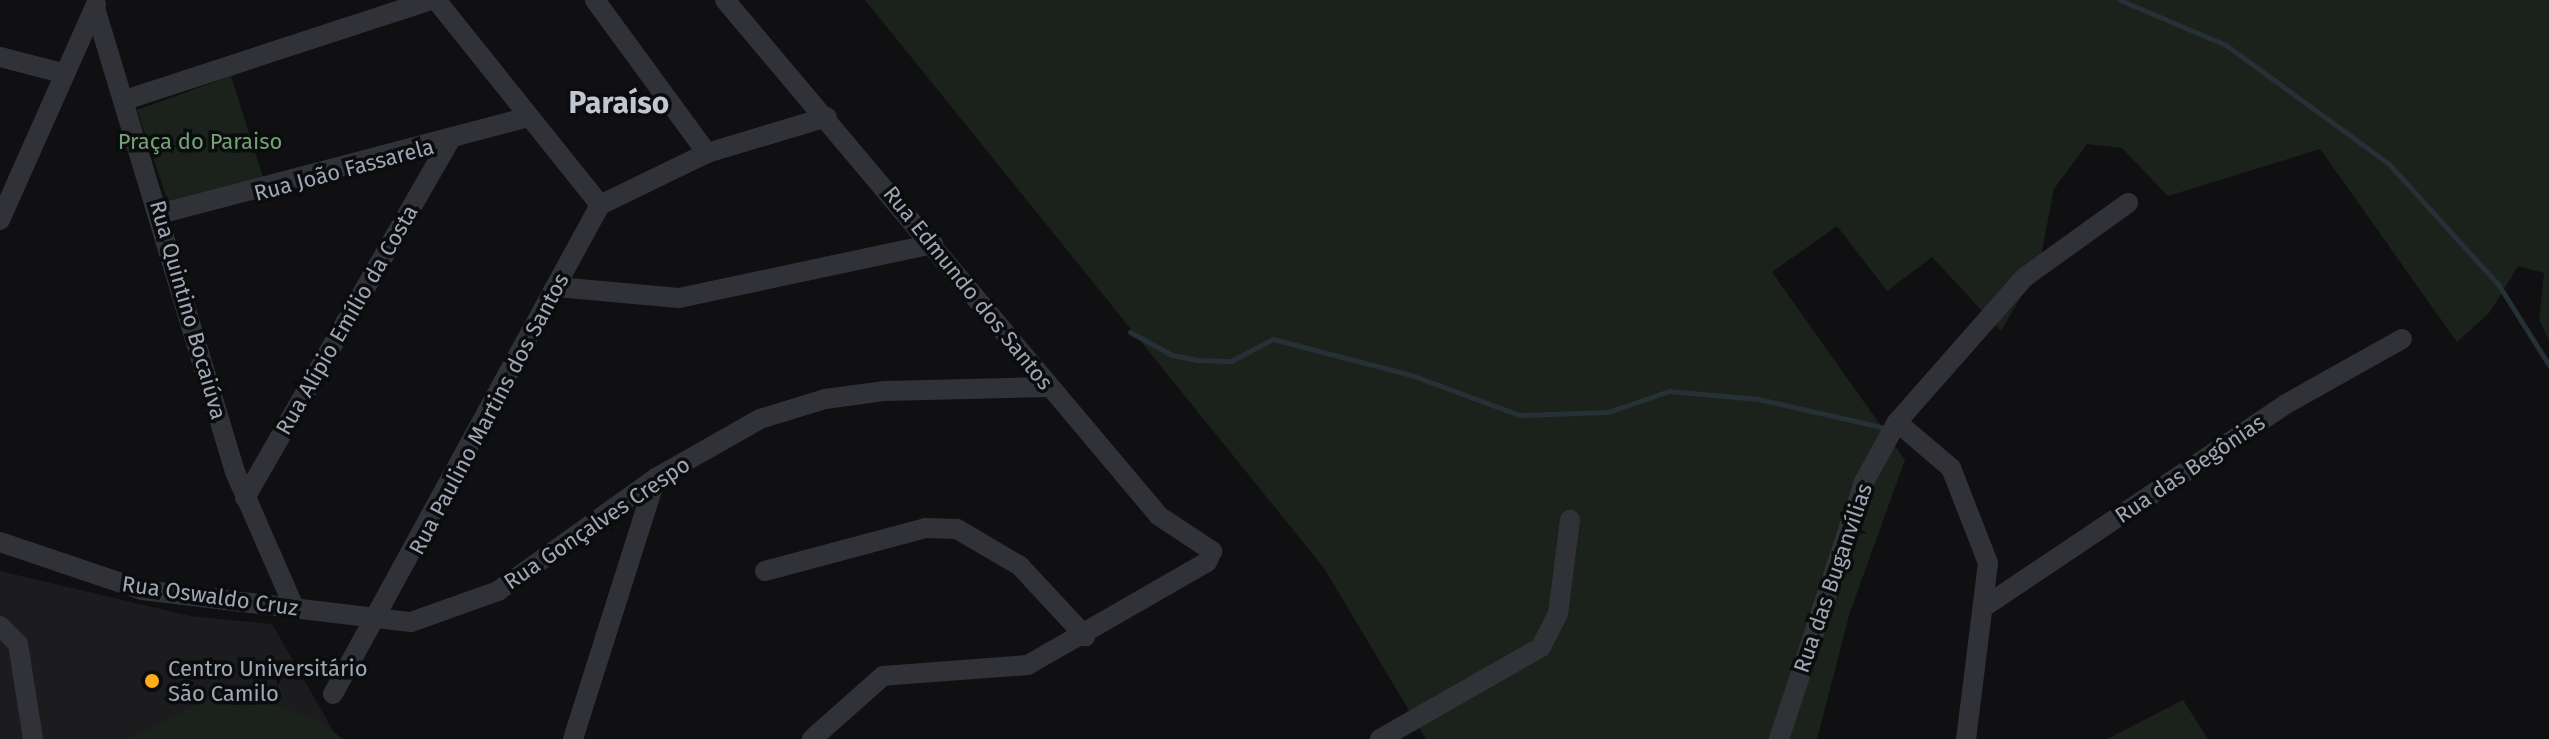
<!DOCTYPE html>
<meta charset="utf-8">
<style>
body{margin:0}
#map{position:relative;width:2549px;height:739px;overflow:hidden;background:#101012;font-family:"Fira Sans",sans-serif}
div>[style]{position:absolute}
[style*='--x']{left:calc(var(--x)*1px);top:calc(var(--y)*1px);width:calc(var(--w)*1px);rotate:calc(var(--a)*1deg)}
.built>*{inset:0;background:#1c1c1f}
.green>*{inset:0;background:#1a221b}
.stream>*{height:5px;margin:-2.5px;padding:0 2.5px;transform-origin:2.5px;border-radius:2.5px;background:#263037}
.minor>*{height:20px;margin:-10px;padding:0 10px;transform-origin:10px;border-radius:10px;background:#313237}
.dots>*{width:22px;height:22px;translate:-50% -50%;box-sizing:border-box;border:4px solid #0b0c0d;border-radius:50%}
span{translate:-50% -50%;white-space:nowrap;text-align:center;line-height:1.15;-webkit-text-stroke:7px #0b0c0d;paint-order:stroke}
.park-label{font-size:22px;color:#75a176}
.street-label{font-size:22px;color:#a0a7b4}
.poi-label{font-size:22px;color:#a0a7b4}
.left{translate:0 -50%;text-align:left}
.district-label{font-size:30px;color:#c2c6d0;font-weight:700}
</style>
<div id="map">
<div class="built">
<i style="clip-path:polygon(0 571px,190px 616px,272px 624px,338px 739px,0 739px)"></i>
</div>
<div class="green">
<i style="clip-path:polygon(865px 0,2549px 0,2549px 340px,2539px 319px,2544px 273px,2518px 266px,2490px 312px,2457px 342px,2320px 149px,2168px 196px,2122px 148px,2087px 144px,2054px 189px,2039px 266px,2001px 331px,1932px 257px,1887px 291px,1837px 226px,1772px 272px,1905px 460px,1850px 612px,1817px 739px,1426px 739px,1324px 568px)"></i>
<i style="clip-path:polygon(231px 76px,265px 183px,168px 202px,137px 110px)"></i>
<i style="clip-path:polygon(229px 689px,315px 719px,343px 739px,128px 739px)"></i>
<i style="clip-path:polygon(2183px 700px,2208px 739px,2107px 739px)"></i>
</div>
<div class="stream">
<i style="--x:2120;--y:0;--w:115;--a:23"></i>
<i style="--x:2226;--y:45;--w:202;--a:36.1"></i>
<i style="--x:2389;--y:164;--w:162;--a:47.8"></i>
<i style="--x:2498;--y:284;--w:96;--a:57.8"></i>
<i style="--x:1130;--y:332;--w:48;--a:28.7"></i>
<i style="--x:1172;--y:355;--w:26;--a:11"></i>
<i style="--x:1198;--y:360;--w:33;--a:2"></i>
<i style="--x:1231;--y:361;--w:47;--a:-27.6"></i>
<i style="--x:1273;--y:339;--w:143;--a:14.6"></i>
<i style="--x:1411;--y:375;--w:116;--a:20.2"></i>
<i style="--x:1520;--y:415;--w:88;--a:-2"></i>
<i style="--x:1608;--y:412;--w:65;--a:-19"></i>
<i style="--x:1669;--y:391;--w:89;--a:5.1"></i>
<i style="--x:1758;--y:399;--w:126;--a:12.8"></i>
</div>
<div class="minor">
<i style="--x:436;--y:0;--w:263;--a:51.3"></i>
<i style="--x:595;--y:0;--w:190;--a:53.8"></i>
<i style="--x:725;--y:0;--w:674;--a:49.93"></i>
<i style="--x:1159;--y:516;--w:64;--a:33.4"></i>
<i style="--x:1212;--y:551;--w:12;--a:114"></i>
<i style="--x:1207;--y:562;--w:207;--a:150.1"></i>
<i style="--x:1028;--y:665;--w:145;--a:175.7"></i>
<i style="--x:883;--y:676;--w:95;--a:138.4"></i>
<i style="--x:95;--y:8;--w:485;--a:73.2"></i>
<i style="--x:235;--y:472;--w:147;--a:66.4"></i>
<i style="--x:0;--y:57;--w:64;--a:14.5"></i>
<i style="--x:125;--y:100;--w:322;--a:-18.1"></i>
<i style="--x:600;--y:205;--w:119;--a:-25.9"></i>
<i style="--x:707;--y:153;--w:125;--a:-16.7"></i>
<i style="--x:159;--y:214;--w:379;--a:-14.7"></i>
<i style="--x:0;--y:220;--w:236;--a:-66"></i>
<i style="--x:557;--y:287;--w:122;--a:5.2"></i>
<i style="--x:679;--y:298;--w:260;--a:-12"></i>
<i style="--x:1897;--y:422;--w:71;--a:40.4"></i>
<i style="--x:1951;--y:468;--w:102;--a:68.7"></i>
<i style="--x:1988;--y:563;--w:177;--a:97.1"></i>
<i style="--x:245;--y:498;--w:410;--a:-60.2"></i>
<i style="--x:0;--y:542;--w:150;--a:18.7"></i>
<i style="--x:142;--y:590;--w:271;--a:6.8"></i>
<i style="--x:411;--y:622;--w:92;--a:-19.6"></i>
<i style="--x:498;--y:591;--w:194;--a:-35.6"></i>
<i style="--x:656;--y:478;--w:120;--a:-29.6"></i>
<i style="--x:760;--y:419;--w:68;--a:-17.1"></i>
<i style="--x:825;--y:399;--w:61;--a:-7.6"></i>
<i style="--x:885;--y:391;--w:164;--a:-1.4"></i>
<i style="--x:765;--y:571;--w:166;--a:-15"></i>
<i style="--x:925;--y:528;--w:32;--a:2"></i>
<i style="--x:957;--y:529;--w:73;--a:30.4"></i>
<i style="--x:1020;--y:566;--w:96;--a:47.1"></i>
<i style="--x:1984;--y:607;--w:364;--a:-33.9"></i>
<i style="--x:2286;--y:404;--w:133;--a:-29.3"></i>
<i style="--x:0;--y:626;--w:25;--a:45"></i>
<i style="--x:18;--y:644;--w:96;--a:81"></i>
<i style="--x:333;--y:694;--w:557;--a:-61.36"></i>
<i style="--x:573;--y:739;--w:274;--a:-72.4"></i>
<i style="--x:1380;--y:739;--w:185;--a:-29.7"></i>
<i style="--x:1541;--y:647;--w:37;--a:-63"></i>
<i style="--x:1558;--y:614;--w:95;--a:-82.7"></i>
<i style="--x:1779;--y:739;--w:271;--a:-71.7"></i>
<i style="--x:1864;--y:482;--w:68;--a:-61.2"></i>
<i style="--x:1897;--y:422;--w:193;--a:-48.6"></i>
<i style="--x:2025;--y:277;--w:127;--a:-35.7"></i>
</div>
<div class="dots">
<i style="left:152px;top:681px;background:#ffab1c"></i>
</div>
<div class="park-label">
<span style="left:200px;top:142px">Praça do Paraiso</span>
</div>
<div class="street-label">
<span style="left:344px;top:170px;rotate:-15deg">Rua João Fassarela</span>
<span style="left:968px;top:288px;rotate:51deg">Rua Edmundo dos Santos</span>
<span style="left:188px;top:310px;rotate:74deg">Rua Quintino Bocaiúva</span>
<span style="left:347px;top:320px;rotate:-60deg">Rua Alípio Emílio da Costa</span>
<span style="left:489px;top:414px;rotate:-62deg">Rua Paulino Martins dos Santos</span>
<span style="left:2190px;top:469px;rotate:-34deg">Rua das Begônias</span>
<span style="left:597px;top:523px;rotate:-34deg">Rua Gonçalves Crespo</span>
<span style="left:1833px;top:578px;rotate:-71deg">Rua das Buganvílias</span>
<span style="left:210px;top:596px;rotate:8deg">Rua Oswaldo Cruz</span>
</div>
<div class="poi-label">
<span class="left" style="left:168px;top:681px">Centro Universitário<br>São Camilo</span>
</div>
<div class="district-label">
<span style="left:619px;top:103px">Paraíso</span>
</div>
</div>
